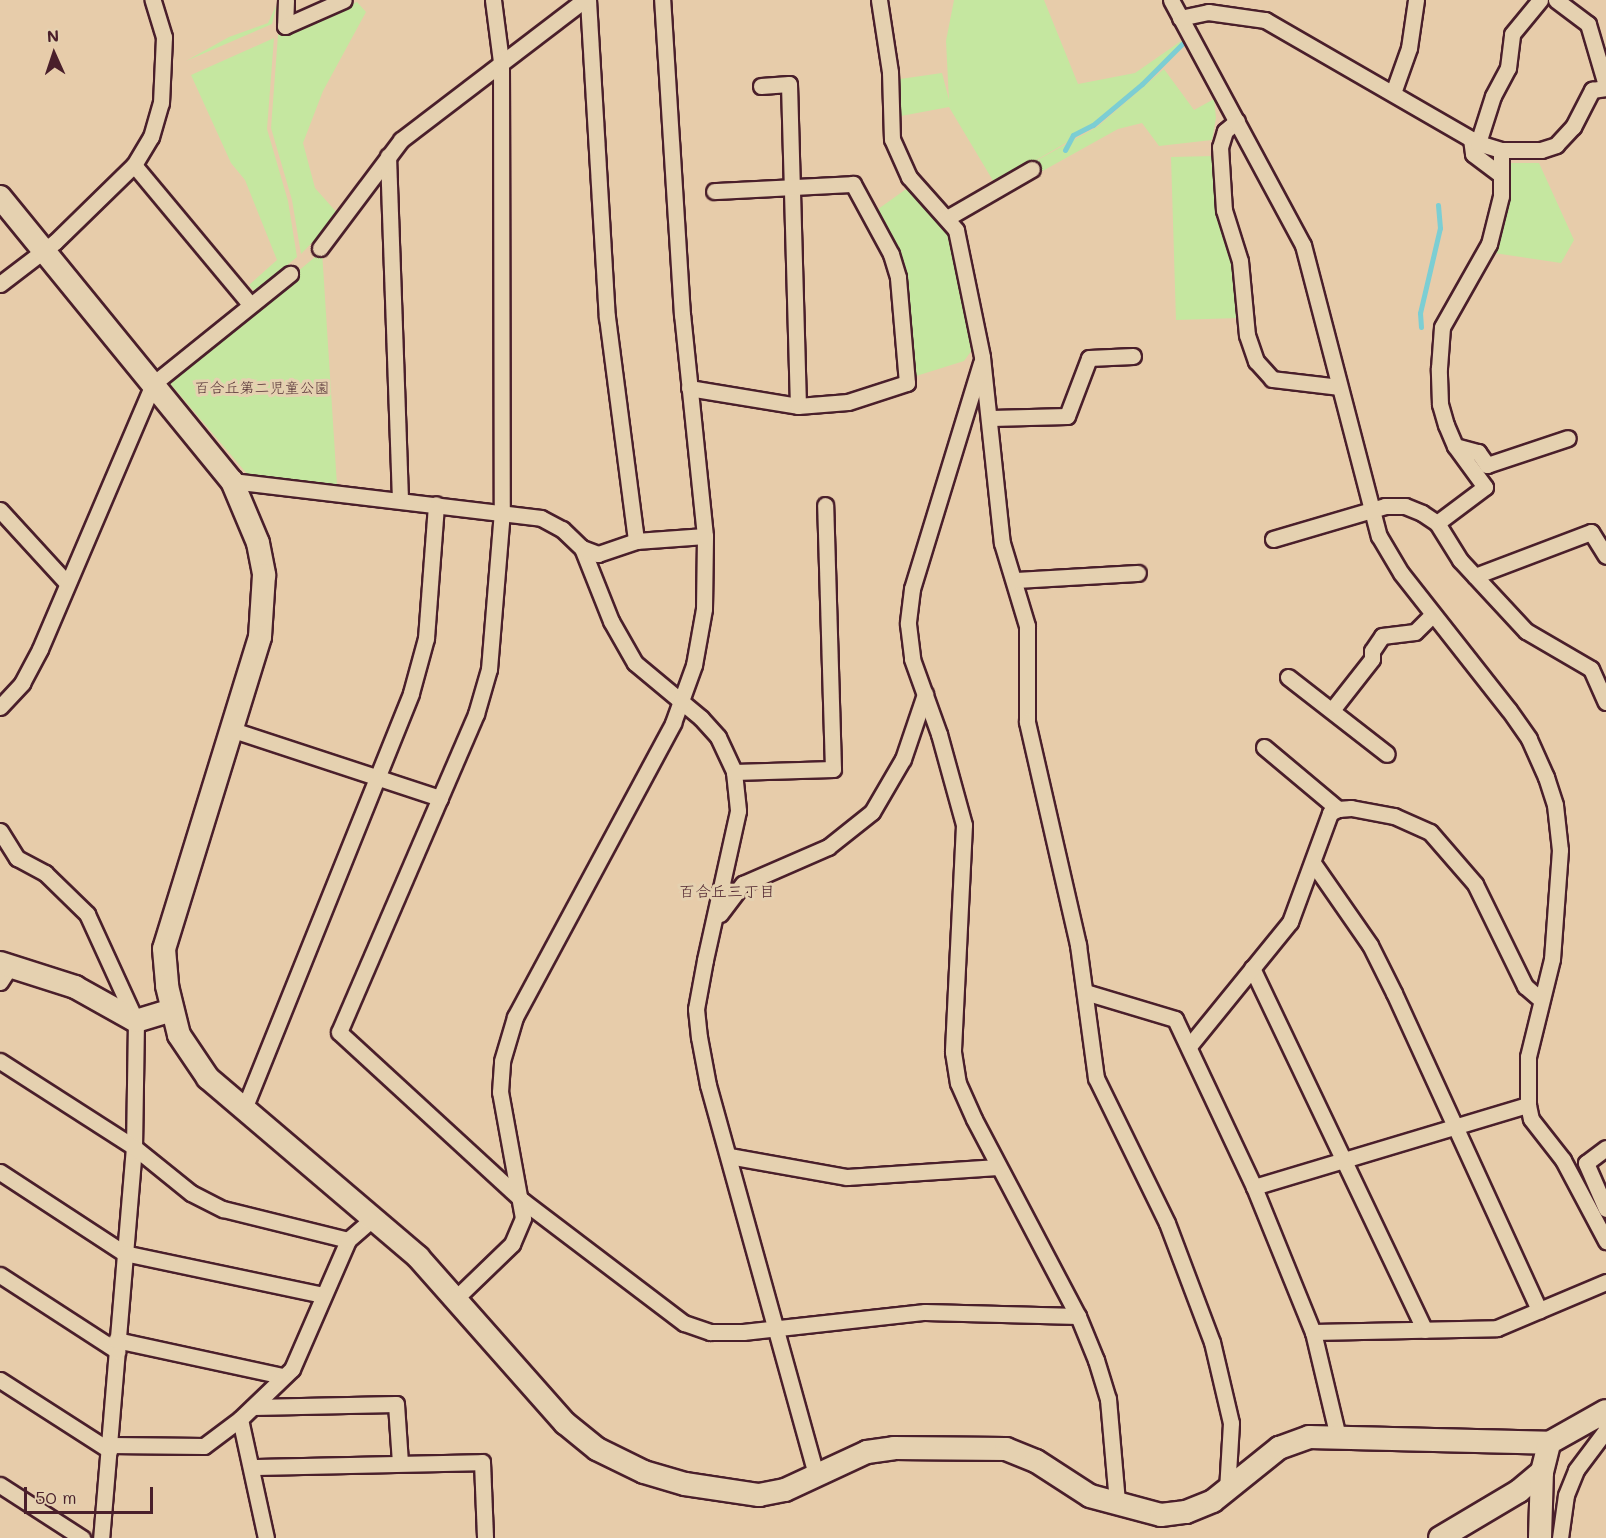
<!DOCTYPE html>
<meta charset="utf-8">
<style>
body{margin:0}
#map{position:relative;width:1606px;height:1538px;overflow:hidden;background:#e7ccaa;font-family:Mali,"Klee One",sans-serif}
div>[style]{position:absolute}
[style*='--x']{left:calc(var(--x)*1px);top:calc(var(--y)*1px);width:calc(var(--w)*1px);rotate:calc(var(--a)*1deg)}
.green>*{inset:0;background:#c5e7a0}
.stream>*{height:5px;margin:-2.5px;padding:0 2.5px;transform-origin:2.5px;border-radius:2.5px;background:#7cced3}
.roads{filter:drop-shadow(2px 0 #4a1f2b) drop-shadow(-2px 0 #4a1f2b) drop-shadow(0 2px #4a1f2b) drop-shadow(0 -2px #4a1f2b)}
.street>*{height:15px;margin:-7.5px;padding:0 7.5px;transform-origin:7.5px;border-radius:7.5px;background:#e5d1b0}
.secondary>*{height:22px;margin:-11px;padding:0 11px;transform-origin:11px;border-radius:11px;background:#e5d1b0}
span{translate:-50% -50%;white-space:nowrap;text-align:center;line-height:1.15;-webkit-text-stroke:6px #e5d1b0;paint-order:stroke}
.park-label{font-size:15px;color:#563337}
.neighbourhood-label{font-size:16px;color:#4a1f2b}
.north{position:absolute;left:24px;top:24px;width:60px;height:60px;-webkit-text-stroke:4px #e5d1b0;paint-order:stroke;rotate:357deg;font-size:16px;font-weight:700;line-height:24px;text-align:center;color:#4a1f2b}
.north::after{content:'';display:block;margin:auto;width:21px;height:27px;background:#4a1f2b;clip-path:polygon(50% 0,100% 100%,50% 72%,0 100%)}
.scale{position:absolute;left:24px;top:1487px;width:129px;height:27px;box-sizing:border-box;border:3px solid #4a1f2b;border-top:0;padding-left:8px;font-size:18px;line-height:21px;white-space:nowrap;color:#4a1f2b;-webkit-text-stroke:4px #e5d1b0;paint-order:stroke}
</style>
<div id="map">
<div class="green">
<i style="clip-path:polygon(954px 0,1044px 0,1078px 84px,1135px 73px,1184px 39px,1187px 43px,1097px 125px,995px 184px,949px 107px,901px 116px,900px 79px,942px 73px,949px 100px,946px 41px)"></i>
<i style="clip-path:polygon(357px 2px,366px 12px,323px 91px,303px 143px,315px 188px,339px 215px,301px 254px,292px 200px,271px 128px,278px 35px)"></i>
<i style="clip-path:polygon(277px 4px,272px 24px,186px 61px,229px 37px,268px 23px)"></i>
<i style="clip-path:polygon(274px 38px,267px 129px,288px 201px,297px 257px,255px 292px,249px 285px,277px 260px,245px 180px,231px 163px,191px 75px)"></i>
<i style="clip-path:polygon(1164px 69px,1194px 110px,1214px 99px,1216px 118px,1212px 140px,1159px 146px,1142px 123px,1118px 129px,1039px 173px,1032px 163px,1097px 127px)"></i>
<i style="clip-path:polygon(1214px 156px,1233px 252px,1238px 318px,1176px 320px,1171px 157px)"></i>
<i style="clip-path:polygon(1509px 163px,1539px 163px,1574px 240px,1561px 263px,1494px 253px,1508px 197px)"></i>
<i style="clip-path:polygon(909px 187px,948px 230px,972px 350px,964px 361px,913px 377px,874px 212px)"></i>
<i style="clip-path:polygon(322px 251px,337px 485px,248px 475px,168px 381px)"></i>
</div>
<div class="stream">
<i style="--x:1065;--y:150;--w:17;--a:-62"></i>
<i style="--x:1073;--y:135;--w:22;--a:-27"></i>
<i style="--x:1093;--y:125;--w:64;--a:-39.9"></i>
<i style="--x:1142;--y:84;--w:66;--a:-45"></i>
<i style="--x:1421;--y:327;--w:14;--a:-94"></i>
<i style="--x:1420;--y:313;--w:87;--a:-76.8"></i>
<i style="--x:1440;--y:228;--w:23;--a:-95"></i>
</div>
<div class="roads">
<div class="street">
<i style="--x:286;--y:0;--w:26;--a:92"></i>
<i style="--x:285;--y:26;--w:64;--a:-23.8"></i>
<i style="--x:493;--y:0;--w:63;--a:82.6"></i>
<i style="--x:501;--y:62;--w:449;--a:89.9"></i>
<i style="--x:502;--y:511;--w:159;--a:94.7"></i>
<i style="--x:489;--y:669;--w:47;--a:106.1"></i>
<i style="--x:476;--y:714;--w:346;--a:113.3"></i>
<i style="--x:339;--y:1032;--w:250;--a:42.6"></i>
<i style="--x:523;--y:1201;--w:202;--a:37.2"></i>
<i style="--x:684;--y:1323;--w:28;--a:19"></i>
<i style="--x:710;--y:1332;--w:33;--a:0"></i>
<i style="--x:743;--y:1332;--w:183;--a:-6.3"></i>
<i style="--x:925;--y:1312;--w:153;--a:1.5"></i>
<i style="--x:588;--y:0;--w:318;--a:86.6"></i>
<i style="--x:607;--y:317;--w:226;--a:82.6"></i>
<i style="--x:879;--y:0;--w:73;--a:81.3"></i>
<i style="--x:890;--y:72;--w:67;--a:88.3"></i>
<i style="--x:892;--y:139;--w:42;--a:65.9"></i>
<i style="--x:909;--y:177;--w:71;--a:48.4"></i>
<i style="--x:956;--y:230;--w:130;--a:78.4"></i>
<i style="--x:982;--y:357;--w:187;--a:83.9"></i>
<i style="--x:1002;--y:543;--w:87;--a:73.2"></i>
<i style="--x:1027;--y:626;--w:96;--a:90"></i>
<i style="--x:1027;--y:722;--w:229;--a:77.1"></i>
<i style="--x:1078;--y:945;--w:134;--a:82.3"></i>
<i style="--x:1096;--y:1078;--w:161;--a:63.9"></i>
<i style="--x:1167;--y:1223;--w:127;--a:69.3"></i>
<i style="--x:1212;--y:1342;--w:83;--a:76.8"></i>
<i style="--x:1231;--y:1423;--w:67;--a:93.4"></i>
<i style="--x:1171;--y:0;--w:278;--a:61.7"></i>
<i style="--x:1303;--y:245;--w:301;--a:75.4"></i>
<i style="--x:1379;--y:536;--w:43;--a:59.3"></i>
<i style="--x:1401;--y:573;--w:174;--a:51.8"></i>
<i style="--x:1509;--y:710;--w:35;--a:55"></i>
<i style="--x:1529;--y:739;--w:42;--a:65.9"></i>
<i style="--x:1546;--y:777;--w:29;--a:72"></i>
<i style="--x:1555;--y:805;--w:45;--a:83.7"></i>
<i style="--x:1560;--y:850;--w:109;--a:94.2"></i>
<i style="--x:1552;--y:959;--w:101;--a:103.8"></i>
<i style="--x:1528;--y:1057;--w:48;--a:90"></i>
<i style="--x:1528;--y:1105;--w:14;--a:78"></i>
<i style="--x:1531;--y:1119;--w:52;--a:52"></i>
<i style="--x:1563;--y:1160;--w:92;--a:62"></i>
<i style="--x:1556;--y:0;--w:40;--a:37"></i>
<i style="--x:1588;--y:24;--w:64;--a:73.6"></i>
<i style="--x:1180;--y:18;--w:29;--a:-12"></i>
<i style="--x:1208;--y:12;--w:58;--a:8"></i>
<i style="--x:1265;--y:20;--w:246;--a:30"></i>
<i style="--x:1478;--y:143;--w:24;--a:17"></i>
<i style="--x:1501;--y:150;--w:40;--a:0"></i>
<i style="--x:1541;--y:150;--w:16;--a:-18"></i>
<i style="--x:1556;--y:145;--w:25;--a:-47"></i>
<i style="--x:1573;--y:127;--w:42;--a:-62.8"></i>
<i style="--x:1592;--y:90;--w:14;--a:-8"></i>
<i style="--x:761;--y:86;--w:28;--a:-4"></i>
<i style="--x:789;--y:84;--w:322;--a:88.4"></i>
<i style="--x:1393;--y:93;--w:48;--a:-70.4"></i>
<i style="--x:1409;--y:48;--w:49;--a:-81.7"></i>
<i style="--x:1237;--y:121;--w:16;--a:140"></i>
<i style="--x:1225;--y:131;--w:17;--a:107"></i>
<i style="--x:1220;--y:147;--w:63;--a:86.4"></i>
<i style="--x:1224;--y:210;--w:53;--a:72.6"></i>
<i style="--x:1240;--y:261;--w:74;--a:84.6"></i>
<i style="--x:1247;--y:335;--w:28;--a:71"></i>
<i style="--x:1256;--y:361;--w:24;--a:48"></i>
<i style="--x:1272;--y:379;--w:67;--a:6.8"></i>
<i style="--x:1471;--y:139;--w:15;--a:82"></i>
<i style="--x:1473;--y:154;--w:35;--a:37"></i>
<i style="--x:1478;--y:143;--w:49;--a:-72.3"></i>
<i style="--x:1493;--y:96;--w:32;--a:-62"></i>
<i style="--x:1508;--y:68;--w:34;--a:-83"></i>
<i style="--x:1512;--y:34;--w:44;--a:-50.5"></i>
<i style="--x:388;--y:156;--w:344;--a:88"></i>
<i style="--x:134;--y:165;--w:181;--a:50.2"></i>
<i style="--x:947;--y:218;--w:98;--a:-30"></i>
<i style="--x:320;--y:248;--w:135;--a:-53.1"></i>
<i style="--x:401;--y:140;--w:230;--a:-37.4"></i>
<i style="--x:0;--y:284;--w:69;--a:-37.4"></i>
<i style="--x:55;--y:242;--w:110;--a:-44.3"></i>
<i style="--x:134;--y:165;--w:33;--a:-59"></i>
<i style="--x:151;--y:137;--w:35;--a:-74"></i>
<i style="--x:161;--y:103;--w:66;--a:-87.4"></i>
<i style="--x:164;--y:37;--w:39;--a:-107"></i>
<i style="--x:981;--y:363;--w:236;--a:107"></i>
<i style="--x:912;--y:589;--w:35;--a:97"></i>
<i style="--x:908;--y:624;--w:35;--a:83"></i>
<i style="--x:912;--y:659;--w:80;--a:70.2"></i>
<i style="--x:939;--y:734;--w:94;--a:74.6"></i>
<i style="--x:964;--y:825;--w:227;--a:92.8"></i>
<i style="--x:953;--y:1052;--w:31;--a:81"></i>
<i style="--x:958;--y:1083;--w:39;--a:66"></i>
<i style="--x:974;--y:1119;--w:223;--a:62.2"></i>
<i style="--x:1078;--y:1316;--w:48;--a:67.8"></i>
<i style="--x:1096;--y:1360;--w:41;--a:72.9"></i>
<i style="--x:1108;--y:1399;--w:103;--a:85"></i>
<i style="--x:689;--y:388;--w:110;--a:9.4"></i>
<i style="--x:798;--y:406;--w:50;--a:-4.6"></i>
<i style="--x:848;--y:402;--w:62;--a:-17.9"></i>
<i style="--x:907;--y:383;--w:106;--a:-94.9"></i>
<i style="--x:898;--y:277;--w:24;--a:-107"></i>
<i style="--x:891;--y:254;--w:80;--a:-118.5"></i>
<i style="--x:853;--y:184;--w:139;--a:177.1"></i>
<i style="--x:991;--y:418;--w:76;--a:-1.5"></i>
<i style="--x:1067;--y:416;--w:62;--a:-69.2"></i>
<i style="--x:1089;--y:358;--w:44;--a:-2.6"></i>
<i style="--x:1455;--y:446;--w:24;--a:15"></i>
<i style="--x:1478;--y:452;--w:16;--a:55"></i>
<i style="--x:1487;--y:465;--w:85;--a:-18.4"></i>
<i style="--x:232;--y:481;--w:311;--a:6.8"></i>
<i style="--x:541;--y:518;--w:24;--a:28"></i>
<i style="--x:562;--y:529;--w:28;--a:44"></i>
<i style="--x:582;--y:548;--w:79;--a:68.3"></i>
<i style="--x:611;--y:621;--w:48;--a:60.3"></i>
<i style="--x:635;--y:663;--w:86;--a:39.8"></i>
<i style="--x:701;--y:718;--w:25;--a:48"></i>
<i style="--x:718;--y:737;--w:38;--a:65"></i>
<i style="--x:734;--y:772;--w:39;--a:84"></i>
<i style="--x:738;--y:811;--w:153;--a:102.5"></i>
<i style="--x:705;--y:960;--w:50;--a:100.4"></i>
<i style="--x:696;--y:1009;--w:28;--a:84"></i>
<i style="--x:699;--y:1037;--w:49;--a:79.4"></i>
<i style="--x:708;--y:1085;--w:404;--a:74.5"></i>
<i style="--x:0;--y:510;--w:99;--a:47.5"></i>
<i style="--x:1437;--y:523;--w:60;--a:-36.9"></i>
<i style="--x:1485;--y:487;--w:51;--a:-126.2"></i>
<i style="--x:1455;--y:446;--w:23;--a:-113"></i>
<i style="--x:1446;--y:425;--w:22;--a:-106"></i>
<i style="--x:1440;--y:404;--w:36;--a:-92"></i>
<i style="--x:1439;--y:368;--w:41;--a:-85.8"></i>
<i style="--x:1442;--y:327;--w:95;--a:-60.5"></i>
<i style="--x:1489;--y:244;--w:49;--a:-76"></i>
<i style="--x:1501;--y:196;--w:46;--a:-90"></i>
<i style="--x:1273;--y:539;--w:117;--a:-16.4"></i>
<i style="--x:1385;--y:506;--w:20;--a:0"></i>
<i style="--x:1405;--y:506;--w:18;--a:22"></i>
<i style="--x:1422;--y:513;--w:18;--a:34"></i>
<i style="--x:1437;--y:523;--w:44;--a:58.1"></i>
<i style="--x:1460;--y:560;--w:97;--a:47.1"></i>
<i style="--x:1526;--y:631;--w:75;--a:30.3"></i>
<i style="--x:1591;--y:669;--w:36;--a:66"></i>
<i style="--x:582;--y:548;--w:17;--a:21"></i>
<i style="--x:598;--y:554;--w:40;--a:-18.9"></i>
<i style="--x:636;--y:541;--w:69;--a:-4.1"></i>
<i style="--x:1475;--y:576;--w:124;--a:-20.8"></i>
<i style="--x:1591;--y:532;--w:28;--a:58"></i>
<i style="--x:1015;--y:580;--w:123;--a:-3.3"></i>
<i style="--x:1288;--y:677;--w:125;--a:37.9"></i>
<i style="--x:0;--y:707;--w:33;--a:-47"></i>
<i style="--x:22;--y:683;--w:38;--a:-62"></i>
<i style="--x:40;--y:649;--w:288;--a:-66.9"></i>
<i style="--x:153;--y:384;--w:176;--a:-38.8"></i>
<i style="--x:1332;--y:710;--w:65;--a:-51.9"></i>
<i style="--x:1372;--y:659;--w:8;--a:-90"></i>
<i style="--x:1372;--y:651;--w:18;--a:-56"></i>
<i style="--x:1382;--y:636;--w:33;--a:-7"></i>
<i style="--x:1415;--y:632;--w:25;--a:-45"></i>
<i style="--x:233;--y:730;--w:218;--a:18.2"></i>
<i style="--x:1264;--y:747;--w:97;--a:40"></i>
<i style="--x:734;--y:772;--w:99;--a:-1.7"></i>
<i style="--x:833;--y:769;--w:264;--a:-91.7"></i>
<i style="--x:0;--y:831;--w:32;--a:58"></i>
<i style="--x:17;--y:858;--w:32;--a:28"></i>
<i style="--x:45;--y:873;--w:59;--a:44.3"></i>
<i style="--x:87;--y:914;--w:118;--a:65.4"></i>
<i style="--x:136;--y:1021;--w:126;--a:90.9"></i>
<i style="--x:134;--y:1147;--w:392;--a:94.8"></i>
<i style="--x:1313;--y:863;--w:100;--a:55.2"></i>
<i style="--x:1370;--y:945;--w:54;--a:63.4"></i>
<i style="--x:1394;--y:993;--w:349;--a:65.4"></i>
<i style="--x:720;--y:914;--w:38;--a:-53"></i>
<i style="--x:743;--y:884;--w:93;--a:-23.5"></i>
<i style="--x:828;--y:847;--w:56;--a:-38.5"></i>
<i style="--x:872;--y:812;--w:61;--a:-59.7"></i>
<i style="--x:903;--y:759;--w:69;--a:-71.3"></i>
<i style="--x:1252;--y:968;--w:401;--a:64.5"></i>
<i style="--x:0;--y:982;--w:20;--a:-57"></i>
<i style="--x:1085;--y:992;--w:94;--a:16.7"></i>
<i style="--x:1175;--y:1019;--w:186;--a:64.8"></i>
<i style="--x:1254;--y:1187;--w:157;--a:67.9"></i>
<i style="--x:1313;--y:1332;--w:108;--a:76.6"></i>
<i style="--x:1190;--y:1045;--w:159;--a:-50.9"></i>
<i style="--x:1290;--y:922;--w:116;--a:-69.8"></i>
<i style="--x:1330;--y:813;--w:9;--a:-27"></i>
<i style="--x:1338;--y:809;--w:13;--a:-4"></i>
<i style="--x:1351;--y:808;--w:44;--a:10.5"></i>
<i style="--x:1394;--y:816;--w:39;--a:24"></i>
<i style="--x:1430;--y:832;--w:69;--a:49.1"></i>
<i style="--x:1475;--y:884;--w:114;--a:63.9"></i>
<i style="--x:1525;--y:986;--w:20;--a:41"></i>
<i style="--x:0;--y:1061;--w:159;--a:32.7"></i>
<i style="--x:134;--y:1147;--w:73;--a:38.9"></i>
<i style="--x:191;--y:1193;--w:36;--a:27"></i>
<i style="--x:223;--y:1209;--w:129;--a:13.9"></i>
<i style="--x:244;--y:1109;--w:448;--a:-68.1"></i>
<i style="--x:411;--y:693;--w:57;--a:-74.7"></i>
<i style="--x:426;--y:638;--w:134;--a:-85.7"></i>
<i style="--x:1606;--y:1148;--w:25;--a:143"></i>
<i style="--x:1586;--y:1163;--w:50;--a:66.5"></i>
<i style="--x:729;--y:1156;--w:120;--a:10.1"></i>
<i style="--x:847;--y:1177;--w:151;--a:-3.8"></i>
<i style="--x:0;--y:1172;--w:148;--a:33.2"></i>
<i style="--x:124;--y:1253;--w:204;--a:11.9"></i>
<i style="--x:1254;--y:1187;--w:286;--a:-16.7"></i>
<i style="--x:0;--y:1275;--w:140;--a:33"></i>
<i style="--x:454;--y:1300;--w:81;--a:-44"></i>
<i style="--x:512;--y:1244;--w:28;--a:-67"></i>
<i style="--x:523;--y:1218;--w:128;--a:-100.3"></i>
<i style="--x:500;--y:1092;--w:31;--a:-86"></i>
<i style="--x:502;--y:1061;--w:46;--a:-73.5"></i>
<i style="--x:515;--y:1017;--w:334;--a:-61.7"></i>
<i style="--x:673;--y:723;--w:62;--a:-70.1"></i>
<i style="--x:694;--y:665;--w:57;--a:-79.9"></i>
<i style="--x:704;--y:609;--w:73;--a:-89.2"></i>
<i style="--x:705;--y:536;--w:222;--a:-95.9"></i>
<i style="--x:682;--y:315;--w:316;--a:-93.6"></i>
<i style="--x:1313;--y:1332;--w:184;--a:-1.2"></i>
<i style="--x:1497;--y:1328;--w:118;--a:-22.9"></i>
<i style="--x:116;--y:1340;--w:170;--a:12.2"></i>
<i style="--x:0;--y:1380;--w:130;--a:32.7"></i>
<i style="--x:253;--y:1407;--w:143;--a:-1.2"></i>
<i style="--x:396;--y:1404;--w:58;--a:86.1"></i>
<i style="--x:240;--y:1419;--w:122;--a:77.7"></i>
<i style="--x:110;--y:1445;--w:94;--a:0.6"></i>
<i style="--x:204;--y:1446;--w:45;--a:-36.9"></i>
<i style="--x:240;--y:1419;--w:72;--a:-43.9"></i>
<i style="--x:292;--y:1369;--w:141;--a:-66.5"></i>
<i style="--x:348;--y:1240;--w:35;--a:-41"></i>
<i style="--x:252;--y:1467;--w:230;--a:-1.2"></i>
<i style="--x:482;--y:1462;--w:76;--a:87.7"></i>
<i style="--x:0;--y:1485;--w:98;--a:32.9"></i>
<i style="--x:1560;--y:1538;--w:43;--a:-82.1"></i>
<i style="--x:1566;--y:1495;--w:27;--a:-68"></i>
<i style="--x:1576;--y:1470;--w:50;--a:-53.1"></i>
<i style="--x:1606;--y:1430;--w:18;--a:-93"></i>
</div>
<div class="secondary">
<i style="--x:0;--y:197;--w:367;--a:50.8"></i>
<i style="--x:232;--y:481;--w:67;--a:67.2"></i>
<i style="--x:258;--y:543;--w:33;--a:79"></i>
<i style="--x:264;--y:575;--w:62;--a:93.7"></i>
<i style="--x:260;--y:637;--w:326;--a:107.1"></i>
<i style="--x:164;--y:949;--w:37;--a:85"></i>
<i style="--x:167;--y:986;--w:50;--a:76.2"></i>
<i style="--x:179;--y:1035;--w:52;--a:56"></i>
<i style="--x:208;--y:1078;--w:276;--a:40.4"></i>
<i style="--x:418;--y:1257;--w:222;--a:48.5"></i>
<i style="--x:565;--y:1423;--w:41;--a:39.1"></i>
<i style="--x:597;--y:1449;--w:52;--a:26.1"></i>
<i style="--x:644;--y:1472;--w:43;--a:16.3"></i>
<i style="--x:685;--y:1484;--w:75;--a:8.5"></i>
<i style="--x:759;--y:1495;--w:26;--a:-11"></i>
<i style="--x:785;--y:1490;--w:90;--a:-24.9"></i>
<i style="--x:867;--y:1452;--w:27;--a:-8"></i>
<i style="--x:894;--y:1448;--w:112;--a:0.5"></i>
<i style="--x:1006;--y:1449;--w:32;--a:22"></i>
<i style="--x:1036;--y:1461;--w:64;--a:32.9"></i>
<i style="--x:1090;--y:1496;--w:73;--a:15"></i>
<i style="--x:1161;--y:1515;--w:25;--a:-7"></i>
<i style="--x:1186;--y:1512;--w:29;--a:-22"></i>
<i style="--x:1213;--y:1501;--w:85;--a:-38.8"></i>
<i style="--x:1279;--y:1448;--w:32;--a:-20"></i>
<i style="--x:1309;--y:1437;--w:240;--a:1.4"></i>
<i style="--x:1549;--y:1443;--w:65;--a:-29.3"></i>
<i style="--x:0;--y:963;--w:79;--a:17.7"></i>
<i style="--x:75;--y:987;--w:70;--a:29.1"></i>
<i style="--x:136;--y:1021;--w:37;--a:-17"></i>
<i style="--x:1440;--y:1538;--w:92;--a:-30.7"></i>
<i style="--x:1519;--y:1491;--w:30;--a:-40"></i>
<i style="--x:1542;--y:1472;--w:30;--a:-76"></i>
<i style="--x:1540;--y:1538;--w:66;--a:-88.3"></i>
</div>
</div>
<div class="park-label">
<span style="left:262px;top:388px">百合丘第二児童公園</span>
</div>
<div class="neighbourhood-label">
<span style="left:727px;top:891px">百合丘三丁目</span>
</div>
<div class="north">N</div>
<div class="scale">50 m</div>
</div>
